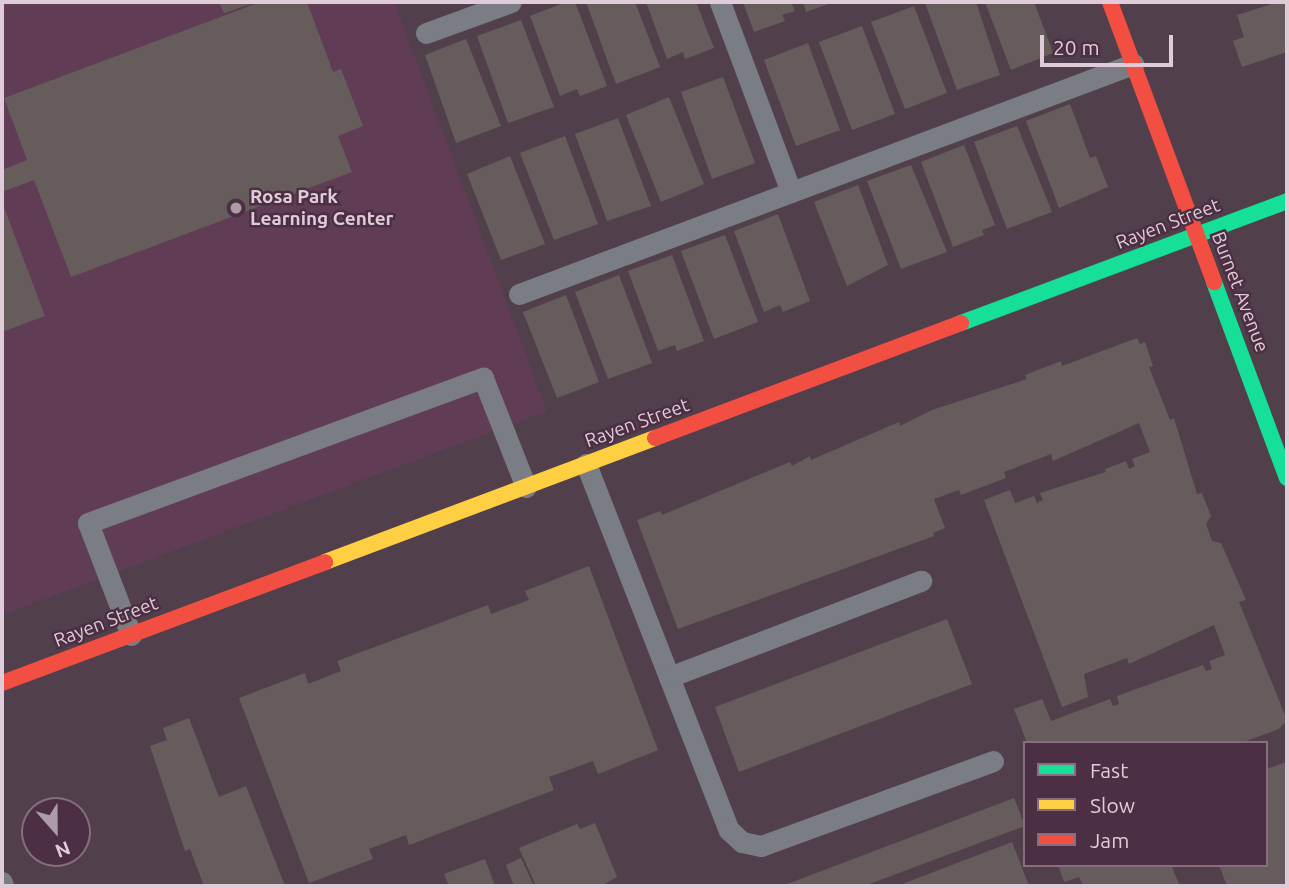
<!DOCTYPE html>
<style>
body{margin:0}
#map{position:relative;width:1289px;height:888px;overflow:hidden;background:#51404b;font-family:Ubuntu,sans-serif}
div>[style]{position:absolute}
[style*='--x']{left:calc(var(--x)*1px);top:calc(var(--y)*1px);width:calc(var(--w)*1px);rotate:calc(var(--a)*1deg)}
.built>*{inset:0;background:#603d55}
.building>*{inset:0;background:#665c5c}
.lane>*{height:21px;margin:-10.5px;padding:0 10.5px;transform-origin:10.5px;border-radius:10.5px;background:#7a7d83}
.street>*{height:21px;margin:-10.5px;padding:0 10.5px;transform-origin:10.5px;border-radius:10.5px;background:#7a7d83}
.fast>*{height:16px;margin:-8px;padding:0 8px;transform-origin:8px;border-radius:8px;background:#16e098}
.slow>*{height:16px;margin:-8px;padding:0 8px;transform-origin:8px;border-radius:8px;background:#ffcf43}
.jam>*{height:16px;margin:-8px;padding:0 8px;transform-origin:8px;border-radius:8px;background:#f24e42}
.dots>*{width:19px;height:19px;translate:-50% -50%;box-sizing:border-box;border:4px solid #4d2f43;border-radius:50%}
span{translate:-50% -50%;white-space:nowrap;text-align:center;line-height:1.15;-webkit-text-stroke:5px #4d2f43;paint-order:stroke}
.poi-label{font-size:19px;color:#dfccd8;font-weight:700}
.left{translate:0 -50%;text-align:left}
.street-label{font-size:19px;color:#dfccd8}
.frame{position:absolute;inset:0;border:4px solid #dfccd8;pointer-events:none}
.legend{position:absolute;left:1023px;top:741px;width:245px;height:126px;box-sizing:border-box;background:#4d2f43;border:2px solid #876e7f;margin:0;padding:9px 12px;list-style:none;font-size:21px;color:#dfccd8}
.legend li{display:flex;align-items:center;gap:14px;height:35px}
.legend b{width:35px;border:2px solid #876e7f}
.north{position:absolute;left:21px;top:797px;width:70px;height:70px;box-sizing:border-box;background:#4d2f43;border:2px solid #876e7f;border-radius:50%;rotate:159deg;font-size:19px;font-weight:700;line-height:28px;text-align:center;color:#dfccd8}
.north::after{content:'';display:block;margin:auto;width:24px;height:32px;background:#ad9ba7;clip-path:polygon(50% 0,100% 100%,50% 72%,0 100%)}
.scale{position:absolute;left:1040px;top:35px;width:133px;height:32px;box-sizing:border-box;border:4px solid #dfccd8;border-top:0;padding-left:9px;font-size:21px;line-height:24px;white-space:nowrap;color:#dfccd8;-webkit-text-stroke:5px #4d2f43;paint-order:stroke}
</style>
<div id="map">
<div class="built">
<i style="clip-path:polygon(2px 2px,394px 2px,547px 411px,2px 615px)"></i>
</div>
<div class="building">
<i style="clip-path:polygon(219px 2px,249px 2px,250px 4px,224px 13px)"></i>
<i style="clip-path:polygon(261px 2px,307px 2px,333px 72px,341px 69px,363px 126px,338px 136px,352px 172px,71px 277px,34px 180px,2px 192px,2px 170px,27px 160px,4px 98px)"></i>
<i style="clip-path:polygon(566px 2px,575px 2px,607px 86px,580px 96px,577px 89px,560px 96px,530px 16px)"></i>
<i style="clip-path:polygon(586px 2px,635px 2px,660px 67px,616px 84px)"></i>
<i style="clip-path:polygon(646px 2px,696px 2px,714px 48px,685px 59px,683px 52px,667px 59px)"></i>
<i style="clip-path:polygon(743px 2px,791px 2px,795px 11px,782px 15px,785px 21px,754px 32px)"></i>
<i style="clip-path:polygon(803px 2px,834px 2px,806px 12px)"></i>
<i style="clip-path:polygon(976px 2px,1000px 75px,957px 90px,925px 3px)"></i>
<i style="clip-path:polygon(985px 2px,1034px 2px,1053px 53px,1011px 70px)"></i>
<i style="clip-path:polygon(1278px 2px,1287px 2px,1287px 52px,1242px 67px,1233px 41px,1244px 37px,1237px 15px)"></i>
<i style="clip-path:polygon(914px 6px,947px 93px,905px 109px,871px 22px)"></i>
<i style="clip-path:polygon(521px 20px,554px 107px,508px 123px,477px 36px)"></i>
<i style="clip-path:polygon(862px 26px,895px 114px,852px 130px,819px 42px)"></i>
<i style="clip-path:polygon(466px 39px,501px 126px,456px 143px,425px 55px)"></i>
<i style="clip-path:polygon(808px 43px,840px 130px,796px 146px,764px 60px)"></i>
<i style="clip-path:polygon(723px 77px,755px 163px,712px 179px,681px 92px)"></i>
<i style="clip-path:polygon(669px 97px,704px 184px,661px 202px,626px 115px)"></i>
<i style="clip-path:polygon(1070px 104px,1090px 158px,1096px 156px,1108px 187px,1059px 208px,1026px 121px)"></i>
<i style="clip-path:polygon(618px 118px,651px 206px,607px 221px,575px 134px)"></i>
<i style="clip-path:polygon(1017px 126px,1052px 212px,1007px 229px,974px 142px)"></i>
<i style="clip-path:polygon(565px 136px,598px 224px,554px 240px,520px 153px)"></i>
<i style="clip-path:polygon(964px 145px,995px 225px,982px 230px,984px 235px,953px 247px,921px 162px)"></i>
<i style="clip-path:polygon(510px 156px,545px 244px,501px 260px,467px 174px)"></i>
<i style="clip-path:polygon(911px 165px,947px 252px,901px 269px,867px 181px)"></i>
<i style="clip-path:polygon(858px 185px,888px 265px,847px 286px,814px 202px)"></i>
<i style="clip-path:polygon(2px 202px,45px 316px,2px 332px)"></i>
<i style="clip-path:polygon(778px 214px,810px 301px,783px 312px,780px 305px,764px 312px,734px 231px)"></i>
<i style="clip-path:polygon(725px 235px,758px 322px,714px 339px,681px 251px)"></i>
<i style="clip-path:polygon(672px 255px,704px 341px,677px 351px,675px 345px,658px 351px,628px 271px)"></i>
<i style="clip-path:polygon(619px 275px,652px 363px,608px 379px,575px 292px)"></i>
<i style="clip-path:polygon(566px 295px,599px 382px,557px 398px,523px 312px)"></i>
<i style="clip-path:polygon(1137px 338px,1140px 344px,1145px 342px,1153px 366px,1149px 367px,1170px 420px,1174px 418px,1197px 494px,1202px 493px,1211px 516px,1206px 524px,1212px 541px,1221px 543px,1246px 600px,1239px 602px,1287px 720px,1279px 729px,1241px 743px,1027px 743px,1014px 709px,1042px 699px,1051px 721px,1110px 699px,1113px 706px,1119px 704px,1117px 696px,1203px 665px,1206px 671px,1212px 669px,1209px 661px,1225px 655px,1214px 625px,1129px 664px,1127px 658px,1084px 674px,1088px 697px,1062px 707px,984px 500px,1010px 490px,1015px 503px,1034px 496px,1037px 503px,1043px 500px,1040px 493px,1106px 472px,1105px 469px,1126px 461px,1129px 469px,1135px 466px,1132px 459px,1150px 452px,1139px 423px,1053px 461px,1051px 454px,1004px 472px,1006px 478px,961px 495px,959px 490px,934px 499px,945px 528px,933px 533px,934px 536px,678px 629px,637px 520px,660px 511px,662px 515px,790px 462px,792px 466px,810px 456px,811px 460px,899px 422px,900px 426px,932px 410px,1027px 379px,1025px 375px,1061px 361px,1062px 366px)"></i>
<i style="clip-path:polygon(589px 566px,658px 750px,598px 774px,593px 761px,549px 777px,554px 790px,409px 845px,406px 835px,369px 849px,373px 859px,309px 883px,239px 698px,305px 673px,308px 684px,341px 671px,337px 661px,488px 605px,491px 614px,529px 600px,525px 591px)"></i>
<i style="clip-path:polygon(947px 619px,972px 684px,739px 772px,715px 707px)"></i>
<i style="clip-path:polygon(189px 718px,219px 797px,246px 786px,285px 886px,204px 886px,190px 849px,185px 851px,150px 746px,167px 740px,163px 728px)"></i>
<i style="clip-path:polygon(1287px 762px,1287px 886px,1227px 886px,1219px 865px,1266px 865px,1266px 769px)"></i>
<i style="clip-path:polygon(1014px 798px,1025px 826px,864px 886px,782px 886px)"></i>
<i style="clip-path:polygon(595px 823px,617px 877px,601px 886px,536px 886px,519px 848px,577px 824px,580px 829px)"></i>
<i style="clip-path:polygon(1012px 842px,1029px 886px,897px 886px)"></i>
<i style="clip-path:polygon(521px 858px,534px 886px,514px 886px,506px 865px)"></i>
<i style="clip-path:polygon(485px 859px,495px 886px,449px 886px,444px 874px)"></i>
<i style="clip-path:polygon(1058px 865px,1171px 865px,1180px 886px,1083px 886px,1079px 877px,1064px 882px)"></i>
</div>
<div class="lane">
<i style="--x:720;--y:2;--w:203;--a:69.5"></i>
<i style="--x:426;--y:33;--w:90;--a:-20"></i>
<i style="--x:519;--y:294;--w:656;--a:-20.54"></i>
<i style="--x:586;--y:464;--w:393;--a:68.7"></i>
<i style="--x:729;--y:830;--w:18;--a:43"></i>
<i style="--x:742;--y:842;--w:19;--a:12"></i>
<i style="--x:761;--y:846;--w:247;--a:-20.1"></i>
<i style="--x:131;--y:635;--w:120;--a:-111"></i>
<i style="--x:88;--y:523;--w:421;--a:-20.2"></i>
<i style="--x:483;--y:378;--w:117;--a:68.5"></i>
<i style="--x:669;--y:677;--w:270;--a:-20.9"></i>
</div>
<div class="street">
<i style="--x:2;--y:882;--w:4;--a:76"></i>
</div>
<div class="fast">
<i style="--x:1214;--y:282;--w:209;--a:69.6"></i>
<i style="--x:961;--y:323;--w:348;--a:-20.5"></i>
</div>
<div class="slow">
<i style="--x:325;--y:562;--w:353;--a:-20.6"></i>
</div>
<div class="jam">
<i style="--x:1110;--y:2;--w:299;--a:69.6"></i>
<i style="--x:655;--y:438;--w:327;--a:-20.6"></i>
<i style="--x:2;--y:683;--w:345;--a:-20.5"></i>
</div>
<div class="dots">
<i style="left:236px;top:208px;background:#ad9ba7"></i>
</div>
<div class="poi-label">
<span class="left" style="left:250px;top:208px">Rosa Park<br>Learning Center</span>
</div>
<div class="street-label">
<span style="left:1168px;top:224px;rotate:-21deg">Rayen Street</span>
<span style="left:1240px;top:292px;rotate:69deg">Burnet Avenue</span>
<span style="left:637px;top:423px;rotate:-20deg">Rayen Street</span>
<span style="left:106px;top:622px;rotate:-21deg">Rayen Street</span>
</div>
<div class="frame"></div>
<ul class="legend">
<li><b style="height:9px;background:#16e098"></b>Fast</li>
<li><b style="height:9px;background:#ffcf43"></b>Slow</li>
<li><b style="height:9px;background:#f24e42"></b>Jam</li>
</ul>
<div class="north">N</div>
<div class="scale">20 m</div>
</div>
